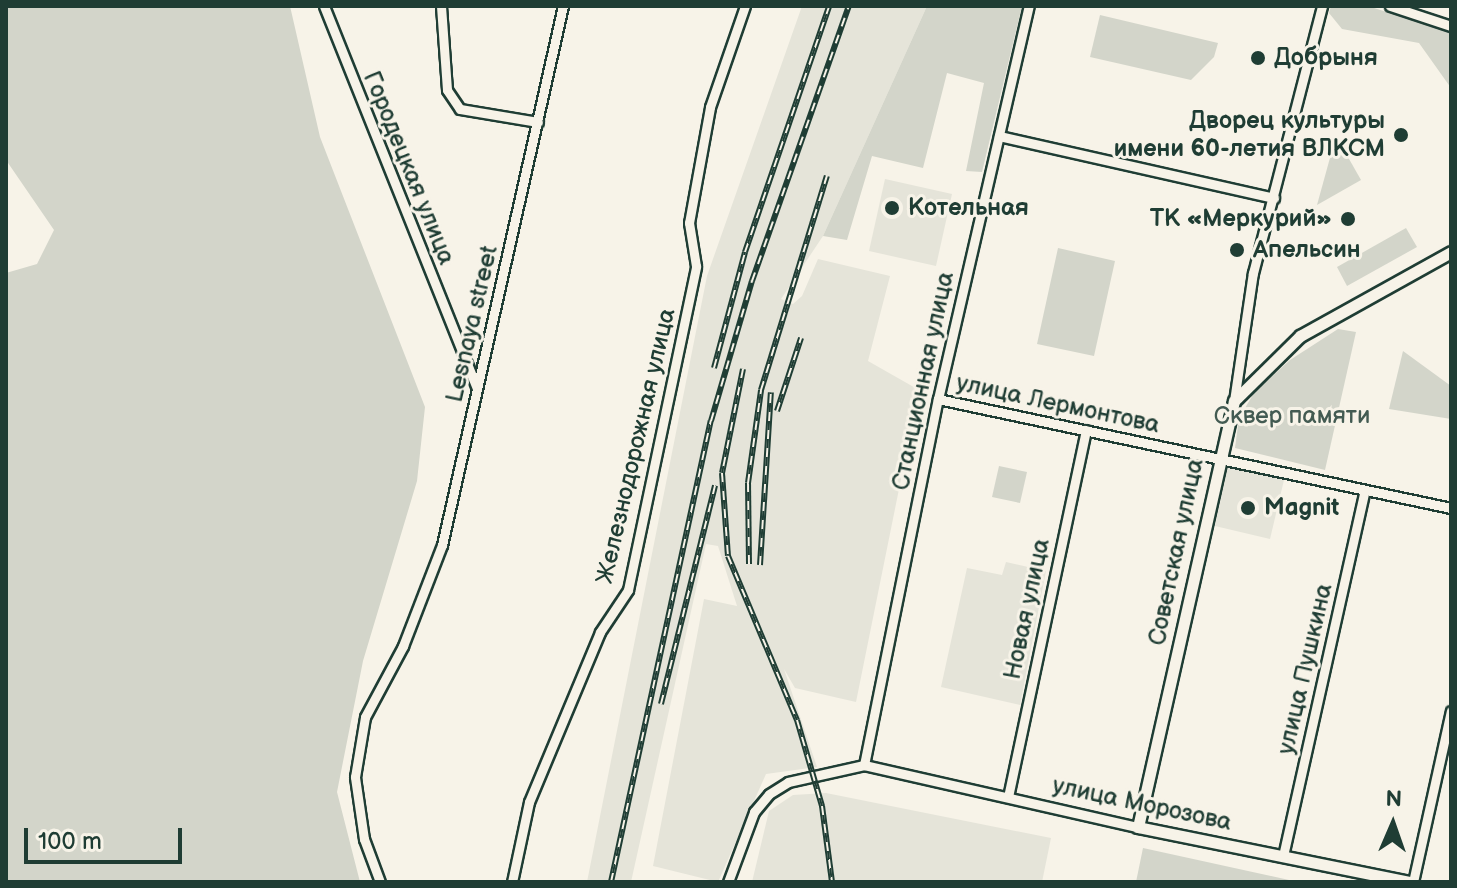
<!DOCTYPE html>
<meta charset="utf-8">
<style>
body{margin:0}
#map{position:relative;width:1457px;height:888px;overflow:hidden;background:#f7f3e8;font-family:"Balsamiq Sans",sans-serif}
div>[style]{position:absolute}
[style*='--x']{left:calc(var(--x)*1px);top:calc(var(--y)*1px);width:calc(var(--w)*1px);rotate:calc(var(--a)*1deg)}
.built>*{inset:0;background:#e5e4d9}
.green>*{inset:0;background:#d3d5ca}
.roads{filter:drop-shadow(2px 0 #1f3d34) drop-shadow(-2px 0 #1f3d34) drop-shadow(0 2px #1f3d34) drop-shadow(0 -2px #1f3d34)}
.minor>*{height:9px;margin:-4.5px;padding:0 4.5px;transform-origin:4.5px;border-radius:4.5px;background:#f7f3e8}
.tertiary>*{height:11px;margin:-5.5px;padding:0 5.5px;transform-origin:5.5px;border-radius:5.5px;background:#f7f3e8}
.rail>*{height:6px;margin-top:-3px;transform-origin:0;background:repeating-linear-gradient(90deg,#f7f3e8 0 9px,#1f3d34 0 18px);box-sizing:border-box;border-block:2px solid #1f3d34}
.dots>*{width:22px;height:22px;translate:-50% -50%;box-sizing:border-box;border:4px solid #f7f3e8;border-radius:50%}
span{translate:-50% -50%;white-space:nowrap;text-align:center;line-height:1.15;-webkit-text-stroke:6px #f7f3e8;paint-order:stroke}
.poi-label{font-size:24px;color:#1f3d34;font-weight:700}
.left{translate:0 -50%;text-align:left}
.right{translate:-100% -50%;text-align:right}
.street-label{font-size:24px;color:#1f3d34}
.park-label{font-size:24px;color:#435b52}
.frame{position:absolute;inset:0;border:8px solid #1f3d34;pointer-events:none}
.north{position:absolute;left:1353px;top:784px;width:80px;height:80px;-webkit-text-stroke:6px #f7f3e8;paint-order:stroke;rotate:2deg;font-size:22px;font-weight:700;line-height:32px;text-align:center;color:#1f3d34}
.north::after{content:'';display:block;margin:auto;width:28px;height:36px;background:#1f3d34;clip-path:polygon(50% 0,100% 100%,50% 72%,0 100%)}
.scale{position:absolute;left:24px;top:828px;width:158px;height:36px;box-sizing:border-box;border:4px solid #1f3d34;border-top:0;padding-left:10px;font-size:24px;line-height:28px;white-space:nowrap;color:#1f3d34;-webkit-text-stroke:6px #f7f3e8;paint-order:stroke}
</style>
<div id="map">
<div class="built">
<i style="clip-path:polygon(802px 6px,927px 6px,823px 236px,781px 299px,793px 304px,802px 296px,818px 259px,890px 276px,868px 361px,919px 390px,856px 702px,795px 688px,784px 669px,817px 767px,766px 774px,718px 882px,653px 866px,704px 599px,737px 606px,718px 546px,706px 544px,631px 882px,587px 882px,707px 276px)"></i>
<i style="clip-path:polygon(885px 179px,952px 194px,936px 266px,869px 251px)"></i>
<i style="clip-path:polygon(1228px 467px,1284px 480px,1270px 539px,1215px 526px)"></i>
<i style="clip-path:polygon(1006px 562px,1046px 571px,1020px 705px,941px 687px,967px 568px,1002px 575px)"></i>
<i style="clip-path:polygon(826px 793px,1051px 838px,1042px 882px,752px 882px,769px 811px,793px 795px)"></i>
</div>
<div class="green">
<i style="clip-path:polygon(6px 6px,290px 6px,320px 137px,425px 407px,417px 481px,363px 661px,337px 792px,360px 882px,6px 882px,6px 273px,37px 264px,54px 230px,6px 160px)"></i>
<i style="clip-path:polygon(927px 6px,1022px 6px,982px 172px,966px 171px,984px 83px,947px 73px,923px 168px,872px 156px,847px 240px,823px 236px)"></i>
<i style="clip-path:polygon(1331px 6px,1368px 6px,1451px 33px,1451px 88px,1419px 43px,1342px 29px,1329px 13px)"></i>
<i style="clip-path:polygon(1100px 15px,1218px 43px,1214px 57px,1191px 80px,1090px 57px)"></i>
<i style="clip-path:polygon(1336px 136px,1361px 180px,1317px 205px)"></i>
<i style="clip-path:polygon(1406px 228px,1417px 247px,1347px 286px,1337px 267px)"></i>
<i style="clip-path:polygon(1058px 248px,1115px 261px,1094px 356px,1037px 344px)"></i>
<i style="clip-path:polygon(1338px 329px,1356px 332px,1325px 470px,1235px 448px,1239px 418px,1254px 393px,1290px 360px)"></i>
<i style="clip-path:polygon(1403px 351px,1451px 386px,1451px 419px,1389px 409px)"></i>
<i style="clip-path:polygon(999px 466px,1027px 472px,1020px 503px,992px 497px)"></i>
<i style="clip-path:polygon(1143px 848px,1298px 882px,1136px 882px)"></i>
</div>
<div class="roads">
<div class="minor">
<i style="--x:324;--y:6;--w:412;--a:68.2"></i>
<i style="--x:441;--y:6;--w:84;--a:85.9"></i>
<i style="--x:447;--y:90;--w:23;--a:56"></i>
<i style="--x:460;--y:109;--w:79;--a:9.5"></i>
<i style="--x:1390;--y:6;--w:64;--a:18.2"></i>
<i style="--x:999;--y:136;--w:282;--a:12.7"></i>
<i style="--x:938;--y:399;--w:524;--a:12"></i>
<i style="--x:1234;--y:401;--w:129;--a:-81.6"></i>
<i style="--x:1253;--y:273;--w:276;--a:-75.5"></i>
<i style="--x:864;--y:765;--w:373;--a:-78.6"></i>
<i style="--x:938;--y:399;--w:403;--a:-77"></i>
<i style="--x:1008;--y:797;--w:375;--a:-78"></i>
<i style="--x:1283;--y:856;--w:375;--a:-77.4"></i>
<i style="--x:380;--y:882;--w:46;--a:-110.4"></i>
<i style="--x:364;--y:839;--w:63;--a:-98.3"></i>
<i style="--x:355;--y:777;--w:61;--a:-80.5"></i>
<i style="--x:365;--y:717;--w:81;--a:-61.8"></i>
<i style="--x:403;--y:646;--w:108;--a:-68.9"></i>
<i style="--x:442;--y:545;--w:552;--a:-77.35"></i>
<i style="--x:512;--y:882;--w:82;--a:-78"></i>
<i style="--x:529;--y:802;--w:184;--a:-67.3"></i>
<i style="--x:600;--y:632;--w:50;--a:-56.3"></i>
<i style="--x:628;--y:590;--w:331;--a:-78.1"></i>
<i style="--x:696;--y:266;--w:44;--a:-99.2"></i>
<i style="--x:689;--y:223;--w:118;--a:-79.7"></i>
<i style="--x:710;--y:107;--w:107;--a:-70.9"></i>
<i style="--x:728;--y:882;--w:75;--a:-69.6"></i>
<i style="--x:754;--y:812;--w:23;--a:-50"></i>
<i style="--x:769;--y:794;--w:22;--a:-32"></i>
<i style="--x:788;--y:782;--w:78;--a:-12.6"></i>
<i style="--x:864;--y:765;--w:281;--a:12.8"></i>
<i style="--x:1413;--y:882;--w:175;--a:-77.5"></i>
</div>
<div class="tertiary">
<i style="--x:1410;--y:882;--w:278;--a:-168.6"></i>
<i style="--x:1138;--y:827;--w:437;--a:-77.3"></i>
<i style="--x:1234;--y:401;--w:93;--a:-44.6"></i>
<i style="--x:1300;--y:336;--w:173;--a:-29.1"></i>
</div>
</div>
<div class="rail">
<i style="--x:714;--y:368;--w:120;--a:-75"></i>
<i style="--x:745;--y:252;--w:260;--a:-71.1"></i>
<i style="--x:743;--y:369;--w:106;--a:101.4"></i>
<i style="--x:722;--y:473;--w:83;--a:85.9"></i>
<i style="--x:728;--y:556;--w:178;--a:67.2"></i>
<i style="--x:797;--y:720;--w:90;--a:73.8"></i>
<i style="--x:822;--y:806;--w:77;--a:82.5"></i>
<i style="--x:777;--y:411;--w:77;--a:-71.8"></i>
<i style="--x:749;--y:564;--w:81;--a:-90.7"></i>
<i style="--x:748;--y:483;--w:94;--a:-82"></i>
<i style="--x:761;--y:390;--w:224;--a:-72.9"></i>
<i style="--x:760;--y:565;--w:173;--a:-86.4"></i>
<i style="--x:661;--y:704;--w:225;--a:-76.1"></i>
<i style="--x:611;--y:882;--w:472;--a:-77.8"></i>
<i style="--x:711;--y:421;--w:146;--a:-73.7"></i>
<i style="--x:752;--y:281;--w:292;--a:-70.6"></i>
</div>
<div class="dots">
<i style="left:1258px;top:58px;background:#1f3d34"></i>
<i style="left:1401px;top:135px;background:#1f3d34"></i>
<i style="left:892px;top:208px;background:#1f3d34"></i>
<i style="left:1348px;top:219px;background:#1f3d34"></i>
<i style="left:1237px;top:250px;background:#1f3d34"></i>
<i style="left:1248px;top:508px;background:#1f3d34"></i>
</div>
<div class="poi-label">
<span class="left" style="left:1274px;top:58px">Добрыня</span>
<span class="right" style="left:1385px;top:135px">Дворец культуры<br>имени 60-летия ВЛКСМ</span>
<span class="left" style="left:908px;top:208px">Котельная</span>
<span class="right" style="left:1332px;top:219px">ТК «Меркурий»</span>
<span class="left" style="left:1253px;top:250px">Апельсин</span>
<span class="left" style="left:1264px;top:508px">Magnit</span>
</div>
<div class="street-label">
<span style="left:409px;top:168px;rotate:68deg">Городецкая улица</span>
<span style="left:472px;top:324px;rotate:-77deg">Lesnaya street</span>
<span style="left:923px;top:381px;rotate:-78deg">Станционная улица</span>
<span style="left:1058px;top:404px;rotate:12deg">улица Лермонтова</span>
<span style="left:636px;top:446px;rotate:-77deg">Железнодорожная улица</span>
<span style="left:1176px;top:552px;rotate:-78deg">Советская улица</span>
<span style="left:1027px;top:609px;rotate:-78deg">Новая улица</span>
<span style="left:1305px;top:669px;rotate:-77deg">улица Пушкина</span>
<span style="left:1142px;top:804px;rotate:12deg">улица Морозова</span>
</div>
<div class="park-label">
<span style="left:1292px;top:416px">Сквер памяти</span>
</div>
<div class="frame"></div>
<div class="north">N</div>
<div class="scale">100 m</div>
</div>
